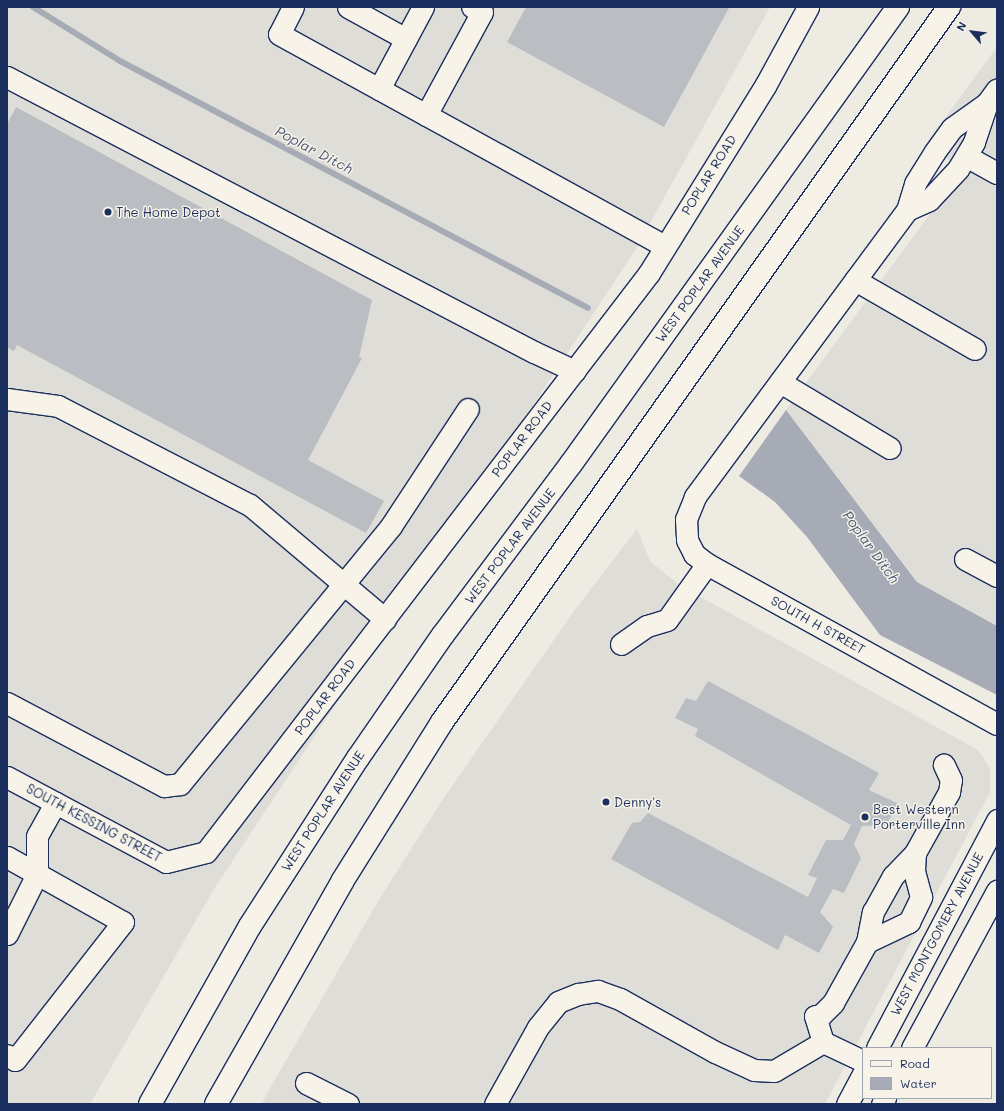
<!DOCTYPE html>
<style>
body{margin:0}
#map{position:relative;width:1004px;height:1111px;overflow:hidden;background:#eeebe2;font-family:Mali,sans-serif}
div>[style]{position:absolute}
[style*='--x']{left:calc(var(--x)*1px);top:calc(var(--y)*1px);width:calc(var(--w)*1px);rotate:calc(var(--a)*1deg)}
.built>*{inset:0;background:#deddd8}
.water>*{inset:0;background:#a6abb5}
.stream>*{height:6px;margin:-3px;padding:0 3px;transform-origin:3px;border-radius:3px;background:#a6abb5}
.building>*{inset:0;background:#babdc2}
.roads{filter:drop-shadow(1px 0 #1b2f5e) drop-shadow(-1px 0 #1b2f5e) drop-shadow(0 1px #1b2f5e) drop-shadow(0 -1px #1b2f5e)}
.minor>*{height:21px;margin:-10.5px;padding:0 10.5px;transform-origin:10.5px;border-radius:10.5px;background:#f7f3e8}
.major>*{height:22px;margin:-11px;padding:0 11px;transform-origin:11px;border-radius:11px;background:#f7f3e8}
.dots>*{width:11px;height:11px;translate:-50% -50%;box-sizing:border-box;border:2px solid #f7f3e8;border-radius:50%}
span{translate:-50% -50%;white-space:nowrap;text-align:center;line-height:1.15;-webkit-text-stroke:3px #f7f3e8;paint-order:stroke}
.street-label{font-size:13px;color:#1b2f5e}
.poi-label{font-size:13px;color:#1b2f5e}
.left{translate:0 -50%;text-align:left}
.water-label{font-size:14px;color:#455478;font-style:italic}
.frame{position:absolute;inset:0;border:8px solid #1b2f5e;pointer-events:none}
.legend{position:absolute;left:862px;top:1047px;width:130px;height:52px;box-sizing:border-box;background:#f7f3e8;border:1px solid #9fa5b1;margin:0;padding:5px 7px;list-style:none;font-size:12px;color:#1b2f5e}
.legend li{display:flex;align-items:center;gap:8px;height:20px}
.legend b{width:20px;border:1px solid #9fa5b1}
.north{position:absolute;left:952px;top:12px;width:40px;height:40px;-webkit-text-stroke:3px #f7f3e8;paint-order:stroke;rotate:298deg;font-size:11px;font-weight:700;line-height:16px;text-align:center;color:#1b2f5e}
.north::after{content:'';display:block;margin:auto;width:14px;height:18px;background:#1b2f5e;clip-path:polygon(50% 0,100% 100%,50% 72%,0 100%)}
</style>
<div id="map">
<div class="built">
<i style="clip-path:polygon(7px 7px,770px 7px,634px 252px,214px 889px,90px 1104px,7px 1104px)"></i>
<i style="clip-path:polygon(997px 47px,997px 626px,918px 582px,786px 410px,963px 169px,925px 145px)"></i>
<i style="clip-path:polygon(637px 529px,650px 561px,679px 585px,978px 750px,990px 768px,990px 792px,825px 1104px,261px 1104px,380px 898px,443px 799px,574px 611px)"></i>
</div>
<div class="water">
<i style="clip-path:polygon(786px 410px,917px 582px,997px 626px,997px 695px,880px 635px,807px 537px,775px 502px,739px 476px)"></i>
</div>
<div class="stream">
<i style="--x:33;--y:7;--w:102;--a:31.8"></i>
<i style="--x:120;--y:61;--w:529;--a:27.82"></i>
</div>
<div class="building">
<i style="clip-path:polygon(526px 7px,727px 7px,729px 8px,664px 127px,507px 42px)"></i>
<i style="clip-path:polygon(16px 107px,372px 300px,359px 357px,362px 358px,308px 460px,384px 501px,366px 533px,17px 345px,14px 351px,7px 347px,7px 124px)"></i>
<i style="clip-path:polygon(708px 681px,879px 773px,869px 790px,899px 804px,886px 825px,862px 826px,854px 844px,861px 858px,844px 893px,833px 889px,820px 912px,833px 927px,819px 953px,785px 935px,778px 950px,611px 859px,632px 823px,640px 822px,648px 813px,808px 897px,817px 878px,808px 875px,826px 840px,843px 840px,851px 825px,695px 736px,698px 729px,675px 718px,686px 698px,696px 701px)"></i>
</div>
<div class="roads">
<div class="minor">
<i style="--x:293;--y:7;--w:30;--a:117"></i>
<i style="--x:279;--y:34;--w:440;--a:28.8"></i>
<i style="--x:348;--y:7;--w:66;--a:28.9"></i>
<i style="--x:7;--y:77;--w:594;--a:27.56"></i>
<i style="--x:534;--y:352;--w:45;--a:24.9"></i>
<i style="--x:379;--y:89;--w:93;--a:-61.8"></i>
<i style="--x:987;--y:103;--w:43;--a:144.5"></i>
<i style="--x:952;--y:128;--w:31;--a:126"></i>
<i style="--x:934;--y:153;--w:36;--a:122"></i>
<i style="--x:915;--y:184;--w:27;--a:107"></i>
<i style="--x:907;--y:210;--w:357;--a:126.5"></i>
<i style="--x:695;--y:497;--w:24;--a:112"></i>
<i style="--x:686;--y:519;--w:21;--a:87"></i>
<i style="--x:687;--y:540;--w:16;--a:63"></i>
<i style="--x:694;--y:554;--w:16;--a:38"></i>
<i style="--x:707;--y:564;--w:331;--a:28.9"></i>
<i style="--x:426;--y:115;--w:117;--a:-61.5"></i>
<i style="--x:482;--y:12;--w:11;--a:-153"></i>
<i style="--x:966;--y:156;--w:35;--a:29"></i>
<i style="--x:907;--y:210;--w:24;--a:-24"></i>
<i style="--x:929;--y:200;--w:42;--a:-46.9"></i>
<i style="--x:958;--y:169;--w:31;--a:-59"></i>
<i style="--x:974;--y:142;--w:41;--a:-71.6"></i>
<i style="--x:987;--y:103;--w:17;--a:-54"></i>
<i style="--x:855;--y:280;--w:138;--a:29.9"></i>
<i style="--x:780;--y:382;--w:128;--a:31"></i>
<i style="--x:7;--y:399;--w:51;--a:7.8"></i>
<i style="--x:58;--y:406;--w:216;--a:27.3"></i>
<i style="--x:250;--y:505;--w:177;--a:40.2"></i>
<i style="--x:965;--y:559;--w:36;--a:28"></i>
<i style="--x:621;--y:644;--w:32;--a:-35"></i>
<i style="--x:647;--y:626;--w:21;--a:-17"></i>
<i style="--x:667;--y:620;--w:69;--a:-54.5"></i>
<i style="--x:7;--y:703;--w:178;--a:27.9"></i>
<i style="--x:164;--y:786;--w:16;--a:-7"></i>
<i style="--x:180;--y:784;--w:333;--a:-50.7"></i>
<i style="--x:391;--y:526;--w:140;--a:-56.7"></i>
<i style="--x:7;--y:777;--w:180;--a:28.1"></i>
<i style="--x:166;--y:862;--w:41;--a:-14"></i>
<i style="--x:206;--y:852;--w:729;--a:-52.58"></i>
<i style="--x:649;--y:273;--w:220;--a:-58.2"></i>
<i style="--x:765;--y:86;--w:90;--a:-61.4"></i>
<i style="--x:7;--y:857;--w:133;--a:29.3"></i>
<i style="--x:123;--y:922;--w:175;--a:128"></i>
<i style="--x:15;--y:1060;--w:9;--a:-148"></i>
<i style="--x:7;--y:934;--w:67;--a:-63.4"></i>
<i style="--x:37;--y:874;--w:38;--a:-90"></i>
<i style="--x:37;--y:836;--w:38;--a:-61"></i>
<i style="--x:867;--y:942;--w:31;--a:-79"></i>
<i style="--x:873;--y:912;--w:41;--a:-60.9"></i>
<i style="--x:893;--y:876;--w:32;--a:-46"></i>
<i style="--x:823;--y:1042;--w:27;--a:-107"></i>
<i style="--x:815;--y:1016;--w:6;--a:-9"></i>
<i style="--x:821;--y:1015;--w:17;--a:-45"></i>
<i style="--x:833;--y:1003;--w:70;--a:-60.9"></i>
<i style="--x:867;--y:942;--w:47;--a:-25.5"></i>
<i style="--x:909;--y:922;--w:28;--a:-64"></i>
<i style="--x:921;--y:897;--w:27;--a:-105"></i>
<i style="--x:914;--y:871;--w:18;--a:-87"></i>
<i style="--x:915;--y:853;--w:70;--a:-60.9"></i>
<i style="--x:949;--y:792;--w:12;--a:-81"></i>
<i style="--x:951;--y:780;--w:17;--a:-115"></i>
<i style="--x:877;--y:1048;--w:258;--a:-62.2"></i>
<i style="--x:912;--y:1048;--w:179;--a:-61.6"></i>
<i style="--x:306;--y:1083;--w:47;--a:26.6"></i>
<i style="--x:495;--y:1104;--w:88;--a:-60.8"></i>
<i style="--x:538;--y:1027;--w:32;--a:-51"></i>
<i style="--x:558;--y:1002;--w:22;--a:-22"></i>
<i style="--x:578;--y:994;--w:20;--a:-9"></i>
<i style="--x:598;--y:991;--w:23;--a:20"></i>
<i style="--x:620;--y:999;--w:109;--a:29.2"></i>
<i style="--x:715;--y:1052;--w:43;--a:24.8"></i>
<i style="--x:754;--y:1070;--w:20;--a:3"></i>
<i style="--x:774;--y:1071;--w:57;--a:-30.6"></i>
<i style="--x:823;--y:1042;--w:44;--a:25.4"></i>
<i style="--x:847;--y:1104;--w:34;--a:-62"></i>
<i style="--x:882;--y:1104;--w:7;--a:-63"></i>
</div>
<div class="major">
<i style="--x:150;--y:1104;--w:204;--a:-60.7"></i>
<i style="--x:250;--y:926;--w:200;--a:-57.3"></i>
<i style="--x:358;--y:758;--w:150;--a:-55.4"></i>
<i style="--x:443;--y:635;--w:214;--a:-53.2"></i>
<i style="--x:571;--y:464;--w:562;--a:-54.41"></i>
<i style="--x:216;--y:1104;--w:257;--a:-60.4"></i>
<i style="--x:343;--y:880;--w:186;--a:-57.9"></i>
<i style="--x:442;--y:722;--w:877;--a:-54.66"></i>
</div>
</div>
<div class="dots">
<i style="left:108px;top:212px;background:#1b2f5e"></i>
<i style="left:606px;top:802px;background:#1b2f5e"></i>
<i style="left:865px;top:817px;background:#1b2f5e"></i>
</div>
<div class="street-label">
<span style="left:709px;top:175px;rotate:-58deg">POPLAR ROAD</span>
<span style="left:700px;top:284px;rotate:-54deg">WEST POPLAR AVENUE</span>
<span style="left:522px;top:439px;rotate:-53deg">POPLAR ROAD</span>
<span style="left:510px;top:546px;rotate:-53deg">WEST POPLAR AVENUE</span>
<span style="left:818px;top:625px;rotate:29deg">SOUTH H STREET</span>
<span style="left:325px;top:697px;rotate:-53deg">POPLAR ROAD</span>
<span style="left:323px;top:811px;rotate:-57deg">WEST POPLAR AVENUE</span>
<span style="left:94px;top:823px;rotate:28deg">SOUTH KESSING STREET</span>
<span style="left:937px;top:934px;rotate:-62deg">WEST MONTGOMERY AVENUE</span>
</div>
<div class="poi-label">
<span class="left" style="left:116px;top:212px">The Home Depot</span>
<span class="left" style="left:614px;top:802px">Denny's</span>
<span class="left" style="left:873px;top:817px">Best Western<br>Porterville Inn</span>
</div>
<div class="water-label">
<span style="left:314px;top:150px;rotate:28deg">Poplar Ditch</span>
<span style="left:871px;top:547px;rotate:54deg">Poplar Ditch</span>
</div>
<div class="frame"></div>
<ul class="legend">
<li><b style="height:5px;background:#f7f3e8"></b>Road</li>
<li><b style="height:11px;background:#a6abb5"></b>Water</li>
</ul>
<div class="north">N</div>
</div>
